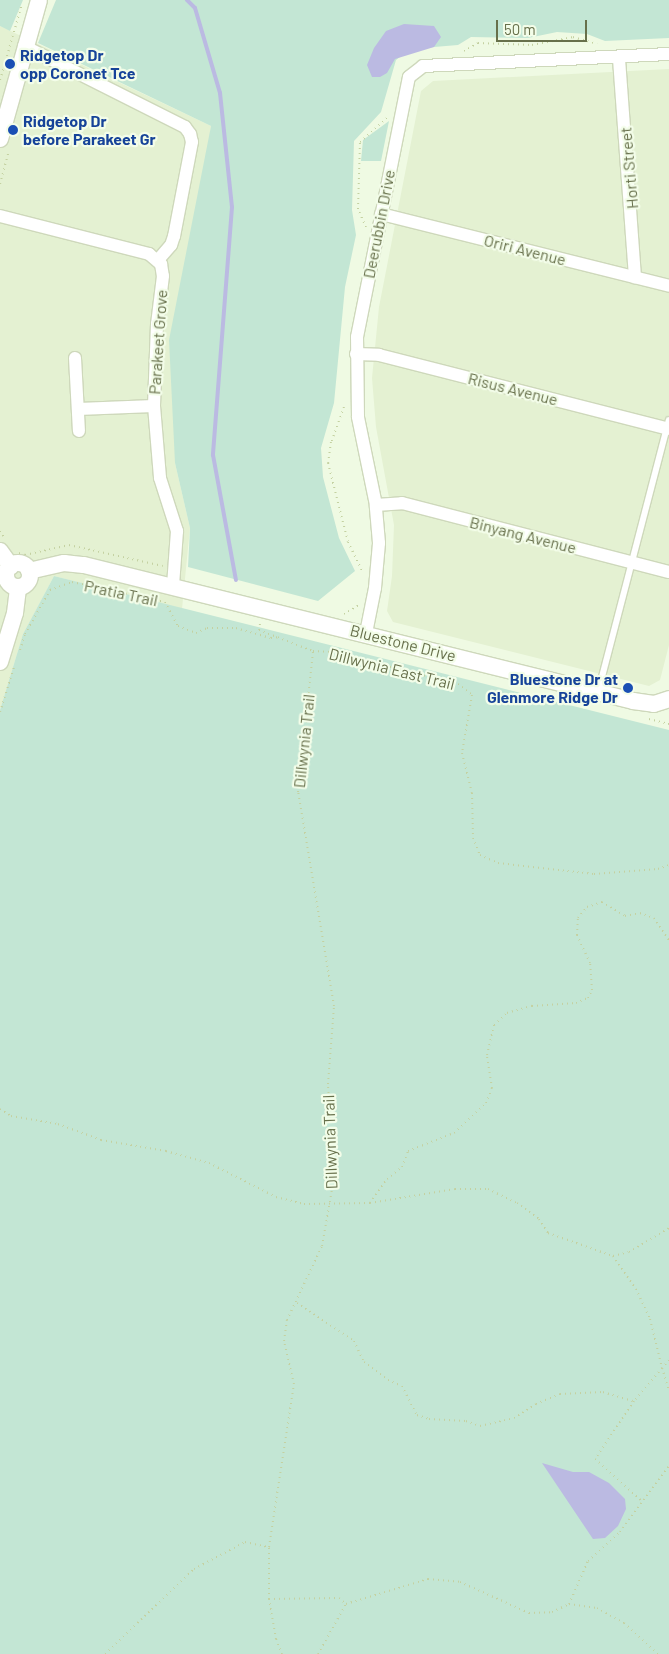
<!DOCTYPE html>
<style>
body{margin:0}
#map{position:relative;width:669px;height:1654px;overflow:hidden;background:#effae3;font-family:Barlow,sans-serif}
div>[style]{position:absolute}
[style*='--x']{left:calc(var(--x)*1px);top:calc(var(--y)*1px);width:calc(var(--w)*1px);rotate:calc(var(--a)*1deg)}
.residential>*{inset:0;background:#e4f1d2}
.green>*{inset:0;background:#c3e6d4}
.water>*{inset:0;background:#bbbae2}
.stream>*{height:4px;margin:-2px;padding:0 2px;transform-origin:2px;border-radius:2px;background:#bbbae2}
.path>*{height:2px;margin-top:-1px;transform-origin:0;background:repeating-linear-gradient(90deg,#c4d1a1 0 1px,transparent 0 5px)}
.roads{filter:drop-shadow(1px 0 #ced8bb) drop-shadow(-1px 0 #ced8bb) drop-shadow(0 1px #ced8bb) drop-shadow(0 -1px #ced8bb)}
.lane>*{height:6px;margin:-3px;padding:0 3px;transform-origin:3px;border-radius:3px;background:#fff}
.street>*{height:12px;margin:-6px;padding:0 6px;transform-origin:6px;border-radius:6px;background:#fff}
.secondary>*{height:16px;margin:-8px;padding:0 8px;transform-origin:8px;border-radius:8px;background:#fff}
.secondary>.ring{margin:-8px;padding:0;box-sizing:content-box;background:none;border:16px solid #fff;border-radius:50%}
.dots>*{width:14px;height:14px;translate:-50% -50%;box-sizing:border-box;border:2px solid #f3fde9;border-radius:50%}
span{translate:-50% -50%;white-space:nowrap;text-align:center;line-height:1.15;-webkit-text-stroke:4.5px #f3fde9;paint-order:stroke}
.transit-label{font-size:16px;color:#164399;font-weight:700}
.left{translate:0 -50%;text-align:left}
.right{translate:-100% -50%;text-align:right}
.street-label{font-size:16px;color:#67704b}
.scale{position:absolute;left:496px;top:20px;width:91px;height:22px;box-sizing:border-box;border:2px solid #67704b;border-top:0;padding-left:6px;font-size:15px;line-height:18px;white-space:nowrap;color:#67704b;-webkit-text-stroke:4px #f3fde9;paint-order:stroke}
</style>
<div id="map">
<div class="residential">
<i style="clip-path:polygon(0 26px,211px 126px,175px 463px,190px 528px,182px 609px,54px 576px,23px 634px,0 710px)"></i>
<i style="clip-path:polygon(669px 69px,669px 645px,660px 680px,649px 686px,393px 622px,387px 611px,392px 576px,394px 525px,376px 427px,372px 378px,379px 307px,421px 91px,433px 81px)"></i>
</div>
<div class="green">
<i style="clip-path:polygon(0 0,23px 0,10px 31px,0 26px)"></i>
<i style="clip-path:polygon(56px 0,669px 0,669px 38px,605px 41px,587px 34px,557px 32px,528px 38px,471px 37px,458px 45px,410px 49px,396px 60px,381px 112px,354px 141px,352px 210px,356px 235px,345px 287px,334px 403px,321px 448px,323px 477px,339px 538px,355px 571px,318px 601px,188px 567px,190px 528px,175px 463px,169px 340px,211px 126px,38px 43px)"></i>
<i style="clip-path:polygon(389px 121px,381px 161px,361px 161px,363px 140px)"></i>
<i style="clip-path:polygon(54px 576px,669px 730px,669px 1654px,0 1654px,0 710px,23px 634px)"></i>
</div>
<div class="water">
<i style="clip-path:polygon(404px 24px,434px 26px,441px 37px,434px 47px,395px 59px,387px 73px,380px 77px,372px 77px,367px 65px,374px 48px,386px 31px)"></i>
<i style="clip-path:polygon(542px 1463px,573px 1472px,589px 1472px,609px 1483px,625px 1499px,626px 1509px,618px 1526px,605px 1538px,593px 1539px)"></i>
</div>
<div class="stream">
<i style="--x:187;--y:0;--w:11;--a:45"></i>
<i style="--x:195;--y:8;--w:89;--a:73.6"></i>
<i style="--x:220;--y:93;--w:115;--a:84"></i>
<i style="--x:232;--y:207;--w:249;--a:94.4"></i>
<i style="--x:213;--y:455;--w:127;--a:79.6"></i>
</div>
<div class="path">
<i style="--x:464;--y:51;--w:16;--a:-30"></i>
<i style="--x:478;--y:43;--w:54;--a:2.1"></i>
<i style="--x:532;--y:45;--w:42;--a:-11"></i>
<i style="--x:573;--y:37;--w:25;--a:16"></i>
<i style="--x:0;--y:80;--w:79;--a:-73.9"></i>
<i style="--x:0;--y:184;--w:35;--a:-75"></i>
<i style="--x:366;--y:227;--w:20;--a:-114"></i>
<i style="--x:358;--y:209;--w:67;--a:-88.3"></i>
<i style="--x:360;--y:142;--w:39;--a:-42"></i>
<i style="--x:344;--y:407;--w:37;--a:110"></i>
<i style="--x:331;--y:442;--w:21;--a:98"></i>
<i style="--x:328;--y:463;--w:81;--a:75.8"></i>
<i style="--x:348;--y:542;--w:34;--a:64"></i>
<i style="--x:0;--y:531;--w:7;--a:56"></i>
<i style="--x:19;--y:553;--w:6;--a:18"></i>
<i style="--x:25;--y:555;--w:45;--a:-12.8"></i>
<i style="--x:69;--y:545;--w:96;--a:12.6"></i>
<i style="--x:344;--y:614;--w:17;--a:-31"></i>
<i style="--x:260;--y:624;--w:6;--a:99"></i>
<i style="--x:259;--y:630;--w:58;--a:21.3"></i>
<i style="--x:20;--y:650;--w:17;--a:-73"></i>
<i style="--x:25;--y:634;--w:51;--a:-60.4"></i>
<i style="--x:50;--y:590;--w:23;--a:-20"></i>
<i style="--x:72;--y:582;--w:95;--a:12.1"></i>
<i style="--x:165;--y:602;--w:27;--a:62"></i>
<i style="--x:178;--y:626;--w:19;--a:21"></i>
<i style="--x:196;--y:633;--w:12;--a:-24"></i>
<i style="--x:207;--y:628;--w:29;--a:0"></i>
<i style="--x:236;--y:628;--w:36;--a:16"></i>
<i style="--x:271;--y:638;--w:8;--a:-7"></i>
<i style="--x:313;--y:651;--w:19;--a:3"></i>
<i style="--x:332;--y:652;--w:130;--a:14.3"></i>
<i style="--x:458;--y:684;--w:18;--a:38"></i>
<i style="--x:472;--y:695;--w:59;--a:99.8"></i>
<i style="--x:462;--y:753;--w:41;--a:76"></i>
<i style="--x:472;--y:793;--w:45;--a:88.7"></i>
<i style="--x:473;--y:838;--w:18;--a:68"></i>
<i style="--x:480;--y:855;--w:20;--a:24"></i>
<i style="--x:498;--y:863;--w:97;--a:6.5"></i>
<i style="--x:594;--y:874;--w:64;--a:-4.5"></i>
<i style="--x:658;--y:869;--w:12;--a:-20"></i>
<i style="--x:0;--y:712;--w:47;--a:-72.7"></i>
<i style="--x:649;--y:719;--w:21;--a:14"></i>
<i style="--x:0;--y:1109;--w:13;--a:32"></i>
<i style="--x:11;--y:1116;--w:48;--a:9.7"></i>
<i style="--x:58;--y:1124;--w:46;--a:20.4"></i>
<i style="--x:101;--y:1140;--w:66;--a:9.6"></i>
<i style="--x:166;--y:1151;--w:45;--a:15.6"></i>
<i style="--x:209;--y:1163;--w:75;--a:26.9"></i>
<i style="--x:276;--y:1197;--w:29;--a:14"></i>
<i style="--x:304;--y:1204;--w:66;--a:-0.9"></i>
<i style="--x:370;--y:1203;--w:86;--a:-9.4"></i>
<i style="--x:455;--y:1189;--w:33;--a:0"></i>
<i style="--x:488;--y:1189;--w:32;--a:26"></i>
<i style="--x:517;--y:1203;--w:27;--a:36"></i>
<i style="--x:539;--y:1219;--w:17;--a:57"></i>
<i style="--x:548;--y:1233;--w:69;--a:19.5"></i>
<i style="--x:613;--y:1256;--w:40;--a:55.1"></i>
<i style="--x:636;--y:1289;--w:33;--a:65"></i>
<i style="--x:650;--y:1319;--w:50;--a:76.2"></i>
<i style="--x:662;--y:1368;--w:43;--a:130.3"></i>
<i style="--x:634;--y:1401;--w:70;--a:123.9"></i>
<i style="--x:595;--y:1459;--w:64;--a:41.9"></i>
<i style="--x:370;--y:1203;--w:29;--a:-55"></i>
<i style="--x:387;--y:1179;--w:19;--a:-39"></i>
<i style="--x:402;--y:1167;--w:17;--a:-69"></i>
<i style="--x:408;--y:1151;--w:49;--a:-21.4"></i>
<i style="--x:454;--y:1133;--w:44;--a:-43.2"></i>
<i style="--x:486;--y:1103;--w:16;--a:-68"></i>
<i style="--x:492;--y:1088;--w:33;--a:-99"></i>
<i style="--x:487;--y:1055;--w:31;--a:-77"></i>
<i style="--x:494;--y:1025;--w:18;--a:-43"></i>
<i style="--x:507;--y:1013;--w:26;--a:-16"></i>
<i style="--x:532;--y:1006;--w:44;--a:-3.9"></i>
<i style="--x:576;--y:1003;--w:13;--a:-23"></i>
<i style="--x:588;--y:998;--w:9;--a:-63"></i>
<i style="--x:592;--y:990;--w:27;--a:-94"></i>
<i style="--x:590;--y:963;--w:31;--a:-115"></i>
<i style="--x:577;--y:935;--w:17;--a:-87"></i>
<i style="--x:578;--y:918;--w:14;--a:-51"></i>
<i style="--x:587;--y:907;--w:16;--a:-18"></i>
<i style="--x:602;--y:902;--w:27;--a:31"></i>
<i style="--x:625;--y:916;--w:15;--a:-11"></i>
<i style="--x:640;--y:913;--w:15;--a:20"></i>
<i style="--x:654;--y:918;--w:27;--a:56"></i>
<i style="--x:613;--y:1256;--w:16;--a:-14"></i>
<i style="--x:629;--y:1252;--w:47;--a:-31"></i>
<i style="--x:297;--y:1303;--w:69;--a:33.7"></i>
<i style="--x:354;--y:1341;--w:23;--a:65"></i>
<i style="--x:364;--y:1362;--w:30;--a:37"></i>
<i style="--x:388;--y:1380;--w:15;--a:23"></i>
<i style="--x:402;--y:1386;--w:33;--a:63"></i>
<i style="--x:417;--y:1415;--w:13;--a:18"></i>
<i style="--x:429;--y:1419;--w:37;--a:3"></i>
<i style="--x:466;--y:1421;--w:15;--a:20"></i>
<i style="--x:480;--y:1426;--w:35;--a:-13"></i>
<i style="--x:514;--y:1418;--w:26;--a:-32"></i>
<i style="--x:536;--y:1404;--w:26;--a:-23"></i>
<i style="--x:560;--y:1394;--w:43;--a:-2.7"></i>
<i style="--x:603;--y:1392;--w:31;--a:17"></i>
<i style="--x:669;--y:1360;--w:11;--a:131"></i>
<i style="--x:662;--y:1368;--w:24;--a:73"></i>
<i style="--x:269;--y:1599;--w:70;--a:-0.8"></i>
<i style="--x:339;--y:1598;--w:9;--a:41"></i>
<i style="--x:346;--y:1604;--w:86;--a:-17"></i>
<i style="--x:428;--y:1579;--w:32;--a:5"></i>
<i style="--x:460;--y:1582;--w:76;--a:24.2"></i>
<i style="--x:529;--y:1613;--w:23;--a:-2"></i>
<i style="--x:552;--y:1612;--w:19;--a:-25"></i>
<i style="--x:569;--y:1604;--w:47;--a:-66.2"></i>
<i style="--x:588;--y:1561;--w:43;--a:-42.2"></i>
<i style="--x:620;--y:1532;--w:82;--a:-53.4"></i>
<i style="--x:569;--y:1604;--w:28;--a:8"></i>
<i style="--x:597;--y:1608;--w:31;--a:29"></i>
<i style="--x:624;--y:1623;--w:46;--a:42.4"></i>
<i style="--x:105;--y:1654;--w:123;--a:-43.7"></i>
<i style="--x:194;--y:1569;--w:58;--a:-27.9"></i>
<i style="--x:245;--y:1542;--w:25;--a:12"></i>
<i style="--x:282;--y:1654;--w:16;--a:-112"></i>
<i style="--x:276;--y:1639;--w:41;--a:-99.9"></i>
<i style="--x:269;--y:1599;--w:52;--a:-90"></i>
<i style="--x:269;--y:1547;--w:165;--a:-81.3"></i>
<i style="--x:294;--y:1384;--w:44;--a:-103.1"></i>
<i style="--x:284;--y:1341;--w:21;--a:-82"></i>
<i style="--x:287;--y:1320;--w:82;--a:-64.7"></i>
<i style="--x:322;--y:1246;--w:69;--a:-80"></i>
<i style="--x:334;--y:1178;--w:94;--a:-93.7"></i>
<i style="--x:328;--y:1084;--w:78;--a:-85.6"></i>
<i style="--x:334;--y:1006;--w:217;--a:-99.5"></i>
<i style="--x:298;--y:792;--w:142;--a:-83.9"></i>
<i style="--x:318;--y:1654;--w:57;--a:-60.8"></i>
</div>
<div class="roads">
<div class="lane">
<i style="--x:598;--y:692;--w:281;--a:-75.4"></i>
</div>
<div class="street">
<i style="--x:24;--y:46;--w:180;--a:26.7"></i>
<i style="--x:185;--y:127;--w:9;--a:54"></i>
<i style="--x:190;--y:134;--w:8;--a:76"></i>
<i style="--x:192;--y:142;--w:96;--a:100.8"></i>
<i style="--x:174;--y:236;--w:9;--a:108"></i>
<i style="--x:171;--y:245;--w:20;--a:131"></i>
<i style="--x:619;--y:59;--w:219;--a:85.8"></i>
<i style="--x:381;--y:214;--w:297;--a:14"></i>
<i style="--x:0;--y:216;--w:154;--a:14.3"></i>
<i style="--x:149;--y:254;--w:16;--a:40"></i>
<i style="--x:161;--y:264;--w:12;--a:81"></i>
<i style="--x:163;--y:276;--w:48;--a:97.1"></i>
<i style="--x:157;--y:324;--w:82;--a:92.1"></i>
<i style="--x:154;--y:406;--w:72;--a:85.2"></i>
<i style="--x:160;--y:478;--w:56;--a:72.2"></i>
<i style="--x:177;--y:531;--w:55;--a:94.2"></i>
<i style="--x:356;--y:354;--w:23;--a:2"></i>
<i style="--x:379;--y:355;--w:299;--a:14.3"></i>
<i style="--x:75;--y:358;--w:73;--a:86.9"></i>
<i style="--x:78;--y:409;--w:76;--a:-2.3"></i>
<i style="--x:376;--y:505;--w:26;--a:-4"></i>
<i style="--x:402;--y:503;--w:276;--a:14.5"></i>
<i style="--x:366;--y:633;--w:46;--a:-78.7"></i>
<i style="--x:375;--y:588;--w:45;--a:-84.9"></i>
<i style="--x:379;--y:543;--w:38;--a:-95"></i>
<i style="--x:376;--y:505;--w:90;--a:-101.6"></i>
<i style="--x:358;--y:417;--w:80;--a:-90.7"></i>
<i style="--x:357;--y:337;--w:265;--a:-78.7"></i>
<i style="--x:409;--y:77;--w:18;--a:-38"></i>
<i style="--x:423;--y:66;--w:246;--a:-2.8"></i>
</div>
<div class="secondary">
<i style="--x:0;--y:139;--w:144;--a:-74.3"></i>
<i style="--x:0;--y:551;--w:19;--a:54"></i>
<i class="ring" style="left:6px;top:563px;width:8px;height:8px"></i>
<i style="--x:29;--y:571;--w:36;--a:-13"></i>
<i style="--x:64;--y:563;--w:20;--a:6"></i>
<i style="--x:84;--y:565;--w:566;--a:13.91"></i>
<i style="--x:633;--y:701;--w:21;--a:8"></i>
<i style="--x:654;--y:704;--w:16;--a:-18"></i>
<i style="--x:0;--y:662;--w:51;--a:-73"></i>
<i style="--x:15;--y:613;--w:25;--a:-83"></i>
</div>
</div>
<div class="dots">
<i style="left:10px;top:64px;background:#1a4fb4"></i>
<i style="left:13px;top:130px;background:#1a4fb4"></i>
<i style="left:628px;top:688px;background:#1a4fb4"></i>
</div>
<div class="transit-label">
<span class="left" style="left:20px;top:64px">Ridgetop Dr<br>opp Coronet Tce</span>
<span class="left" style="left:23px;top:130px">Ridgetop Dr<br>before Parakeet Gr</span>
<span class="right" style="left:618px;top:688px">Bluestone Dr at<br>Glenmore Ridge Dr</span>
</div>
<div class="street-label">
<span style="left:629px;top:168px;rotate:-95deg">Horti Street</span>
<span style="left:379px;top:224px;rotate:-79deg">Deerubbin Drive</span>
<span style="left:525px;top:250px;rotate:14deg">Oriri Avenue</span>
<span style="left:158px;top:342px;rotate:-86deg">Parakeet Grove</span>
<span style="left:513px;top:389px;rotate:14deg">Risus Avenue</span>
<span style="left:523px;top:535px;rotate:14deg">Binyang Avenue</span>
<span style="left:121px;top:593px;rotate:12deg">Pratia Trail</span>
<span style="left:403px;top:643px;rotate:14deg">Bluestone Drive</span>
<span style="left:392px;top:669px;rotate:14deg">Dillwynia East Trail</span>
<span style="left:304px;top:741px;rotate:-84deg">Dillwynia Trail</span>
<span style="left:330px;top:1142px;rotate:-92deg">Dillwynia Trail</span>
</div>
<div class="scale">50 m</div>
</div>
